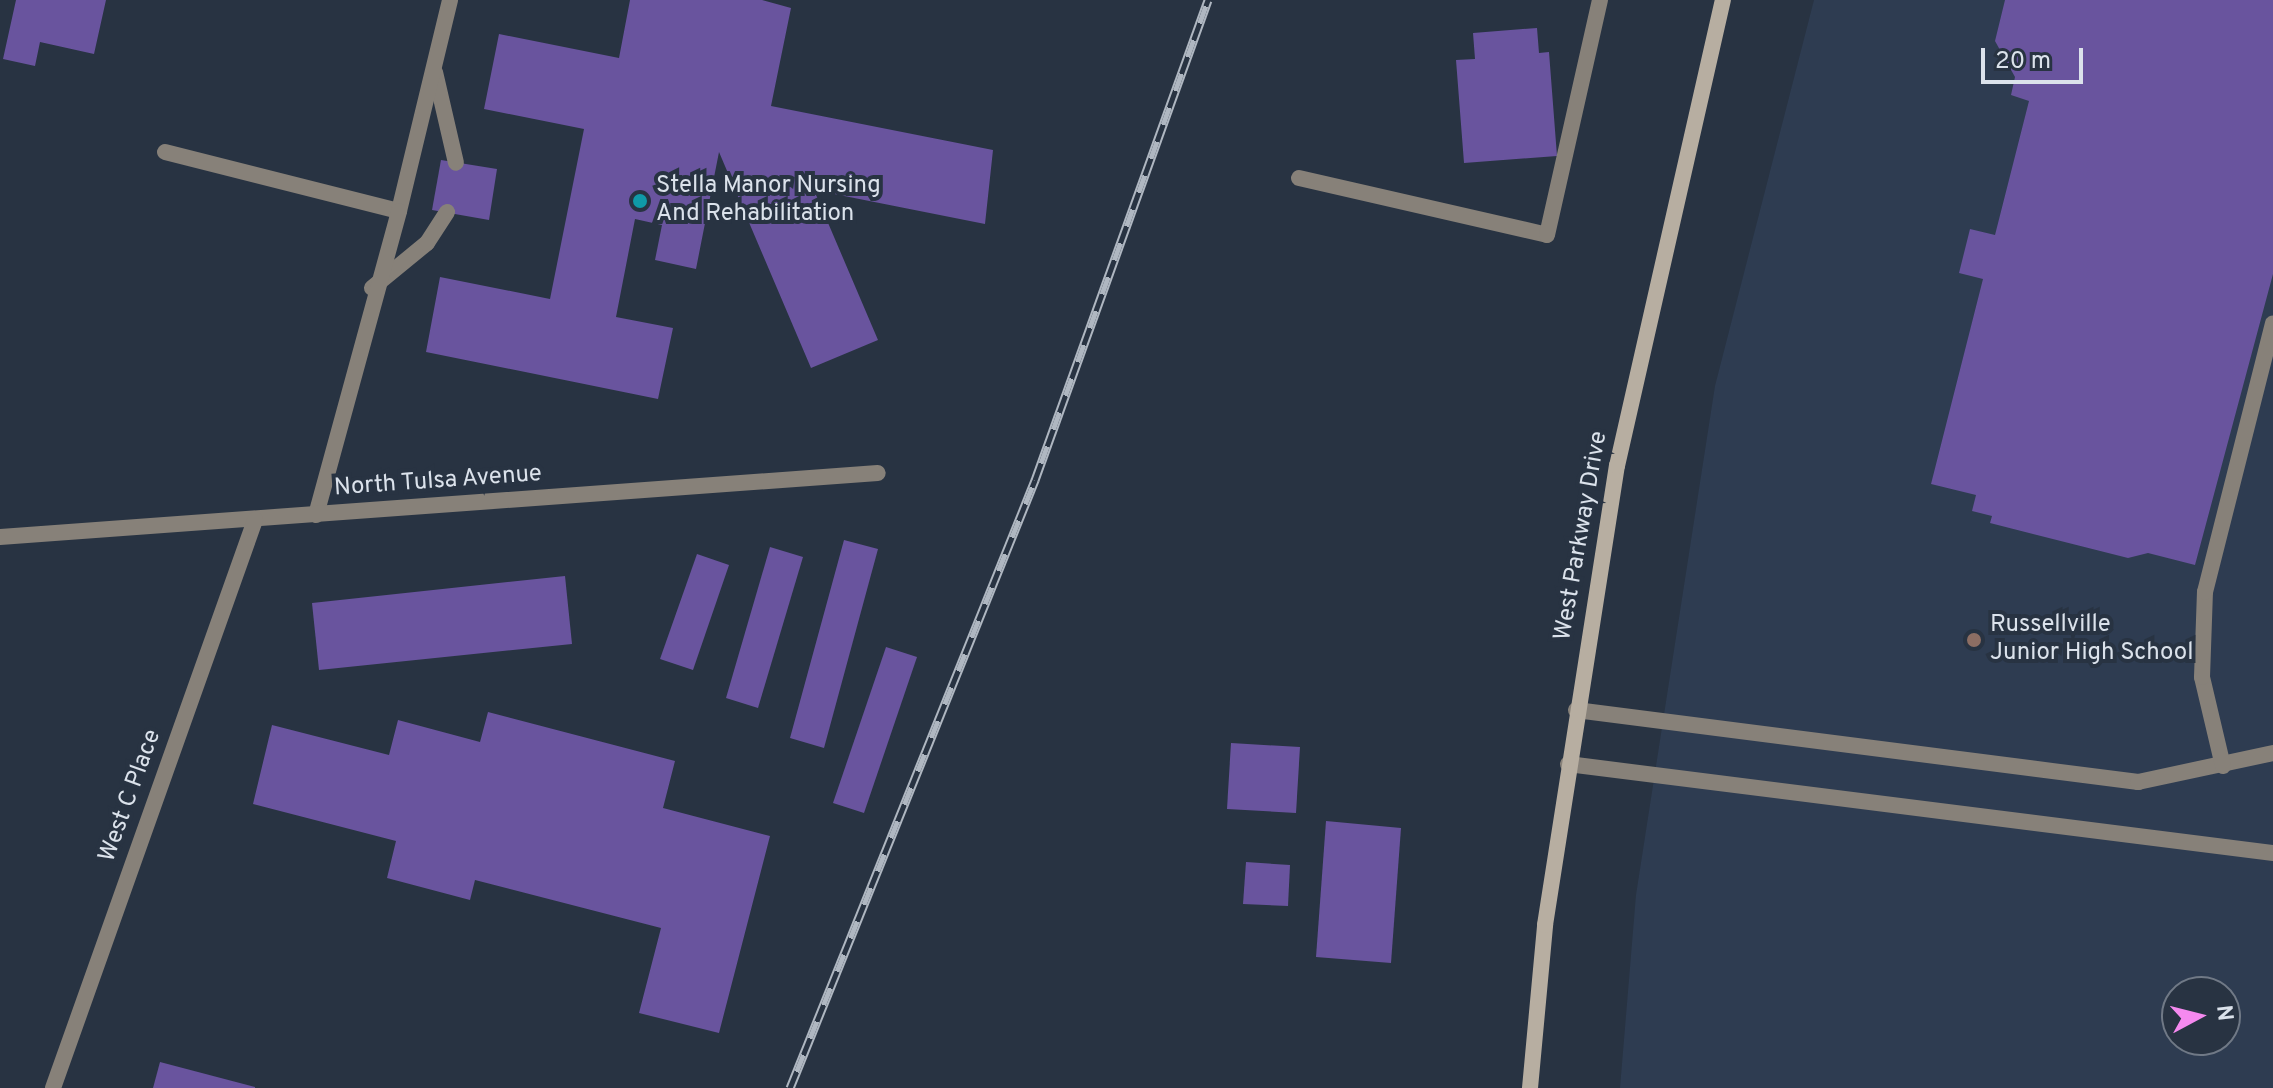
<!DOCTYPE html>
<style>
body{margin:0}
#map{position:relative;width:2273px;height:1088px;overflow:hidden;background:#283342;font-family:Overpass,sans-serif}
div>[style]{position:absolute}
[style*='--x']{left:calc(var(--x)*1px);top:calc(var(--y)*1px);width:calc(var(--w)*1px);rotate:calc(var(--a)*1deg)}
.built>*{inset:0;background:#2e3c51}
.building>*{inset:0;background:#69549e}
.lane>*{height:16px;margin:-8px;padding:0 8px;transform-origin:8px;border-radius:8px;background:#878179}
.street>*{height:16px;margin:-8px;padding:0 8px;transform-origin:8px;border-radius:8px;background:#878179}
.secondary>*{height:16px;margin:-8px;padding:0 8px;transform-origin:8px;border-radius:8px;background:#b7aea1}
.rail>*{height:9px;margin-top:-4.5px;transform-origin:0;background:repeating-linear-gradient(90deg,#283342 0 18px,#afb7c1 0 36px);box-sizing:border-box;border-block:2px solid #afb7c1}
.dots>*{width:22px;height:22px;translate:-50% -50%;box-sizing:border-box;border:4px solid #283342;border-radius:50%}
span{translate:-50% -50%;white-space:nowrap;text-align:center;line-height:1.15;-webkit-text-stroke:8px #283342;paint-order:stroke}
.poi-label{font-size:24px;color:#dbe2eb}
.left{translate:0 -50%;text-align:left}
.street-label{font-size:24px;color:#dbe2eb}
.north{position:absolute;left:2161px;top:976px;width:80px;height:80px;box-sizing:border-box;background:#283342;border:2px solid #707986;border-radius:50%;rotate:83deg;font-size:22px;font-weight:700;line-height:32px;text-align:center;color:#dbe2eb}
.north::after{content:'';display:block;margin:auto;width:28px;height:36px;background:#f589ef;clip-path:polygon(50% 0,100% 100%,50% 72%,0 100%)}
.scale{position:absolute;left:1981px;top:48px;width:102px;height:36px;box-sizing:border-box;border:4px solid #dbe2eb;border-top:0;padding-left:10px;font-size:24px;line-height:28px;white-space:nowrap;color:#dbe2eb;-webkit-text-stroke:6px #283342;paint-order:stroke}
</style>
<div id="map">
<div class="built">
<i style="clip-path:polygon(evenodd,1814px 0,2273px 0,2273px 1088px,1620px 1088px,1636px 895px,1715px 386px,1814px 0,2177px 992px,2225px 992px,2225px 1040px,2177px 1040px,2177px 992px)"></i>
</div>
<div class="building">
<i style="clip-path:polygon(16px 0,106px 0,94px 54px,40px 42px,35px 66px,3px 59px)"></i>
<i style="clip-path:polygon(630px 0,762px 0,791px 8px,771px 106px,993px 150px,985px 224px,814px 190px,878px 340px,811px 368px,719px 152px,696px 269px,655px 260px,662px 225px,635px 219px,616px 317px,673px 328px,658px 399px,426px 352px,440px 277px,550px 299px,584px 129px,484px 109px,499px 34px,619px 58px)"></i>
<i style="clip-path:polygon(2005px 0,2273px 0,2273px 274px,2195px 565px,2148px 553px,2128px 558px,1990px 523px,1992px 516px,1972px 511px,1976px 495px,1931px 484px,1983px 279px,1959px 273px,1970px 229px,1995px 235px,2029px 101px,2011px 95px,2015px 77px,1995px 41px)"></i>
<i style="clip-path:polygon(1537px 28px,1539px 53px,1549px 52px,1557px 156px,1464px 163px,1456px 60px,1475px 59px,1473px 33px)"></i>
<i style="clip-path:polygon(441px 160px,497px 169px,489px 220px,432px 210px)"></i>
<i style="clip-path:polygon(844px 540px,878px 549px,824px 748px,790px 738px)"></i>
<i style="clip-path:polygon(770px 547px,803px 557px,758px 708px,726px 698px)"></i>
<i style="clip-path:polygon(697px 554px,729px 565px,693px 670px,660px 659px)"></i>
<i style="clip-path:polygon(565px 576px,572px 644px,319px 670px,312px 603px)"></i>
<i style="clip-path:polygon(886px 647px,917px 657px,864px 813px,833px 803px)"></i>
<i style="clip-path:polygon(488px 712px,675px 761px,663px 808px,770px 836px,719px 1033px,639px 1013px,661px 928px,475px 880px,470px 900px,387px 878px,396px 841px,253px 804px,272px 725px,389px 755px,398px 720px,480px 742px)"></i>
<i style="clip-path:polygon(1231px 743px,1300px 747px,1296px 813px,1227px 809px)"></i>
<i style="clip-path:polygon(1326px 821px,1401px 828px,1391px 963px,1316px 957px)"></i>
<i style="clip-path:polygon(1246px 862px,1290px 865px,1288px 906px,1243px 904px)"></i>
<i style="clip-path:polygon(160px 1062px,255px 1087px,255px 1088px,153px 1088px)"></i>
</div>
<div class="lane">
<i style="--x:435;--y:72;--w:93;--a:77"></i>
<i style="--x:165;--y:152;--w:241;--a:14.2"></i>
<i style="--x:399;--y:211;--w:217;--a:-76.4"></i>
<i style="--x:1299;--y:178;--w:254;--a:12.9"></i>
<i style="--x:1547;--y:235;--w:241;--a:-77.3"></i>
<i style="--x:372;--y:288;--w:71;--a:-39.3"></i>
<i style="--x:427;--y:243;--w:37;--a:-57"></i>
<i style="--x:316;--y:515;--w:315;--a:-74.7"></i>
<i style="--x:1576;--y:710;--w:567;--a:7.3"></i>
<i style="--x:2138;--y:782;--w:138;--a:-12.1"></i>
<i style="--x:1568;--y:764;--w:711;--a:7.2"></i>
<i style="--x:2223;--y:766;--w:91;--a:-103.3"></i>
<i style="--x:2202;--y:677;--w:85;--a:-88"></i>
<i style="--x:2205;--y:592;--w:277;--a:-75.8"></i>
</div>
<div class="street">
<i style="--x:0;--y:537;--w:880;--a:-4.17"></i>
<i style="--x:53;--y:1088;--w:603;--a:-70.42"></i>
</div>
<div class="secondary">
<i style="--x:1530;--y:1088;--w:164;--a:-84.7"></i>
<i style="--x:1545;--y:925;--w:465;--a:-81.1"></i>
<i style="--x:1617;--y:466;--w:478;--a:-77.2"></i>
</div>
<div class="rail">
<i style="--x:790;--y:1088;--w:656;--a:-68.05"></i>
<i style="--x:1035;--y:480;--w:510;--a:-70.18"></i>
</div>
<div class="dots">
<i style="left:640px;top:201px;background:#0f9aa8"></i>
<i style="left:1974px;top:640px;background:#8d6e63"></i>
</div>
<div class="poi-label">
<span class="left" style="left:656px;top:201px">Stella Manor Nursing<br>And Rehabilitation</span>
<span class="left" style="left:1990px;top:640px">Russellville<br>Junior High School</span>
</div>
<div class="street-label">
<span style="left:438px;top:482px;rotate:-4deg">North Tulsa Avenue</span>
<span style="left:1582px;top:536px;rotate:-80deg">West Parkway Drive</span>
<span style="left:131px;top:796px;rotate:-70deg">West C Place</span>
</div>
<div class="north">N</div>
<div class="scale">20 m</div>
</div>
